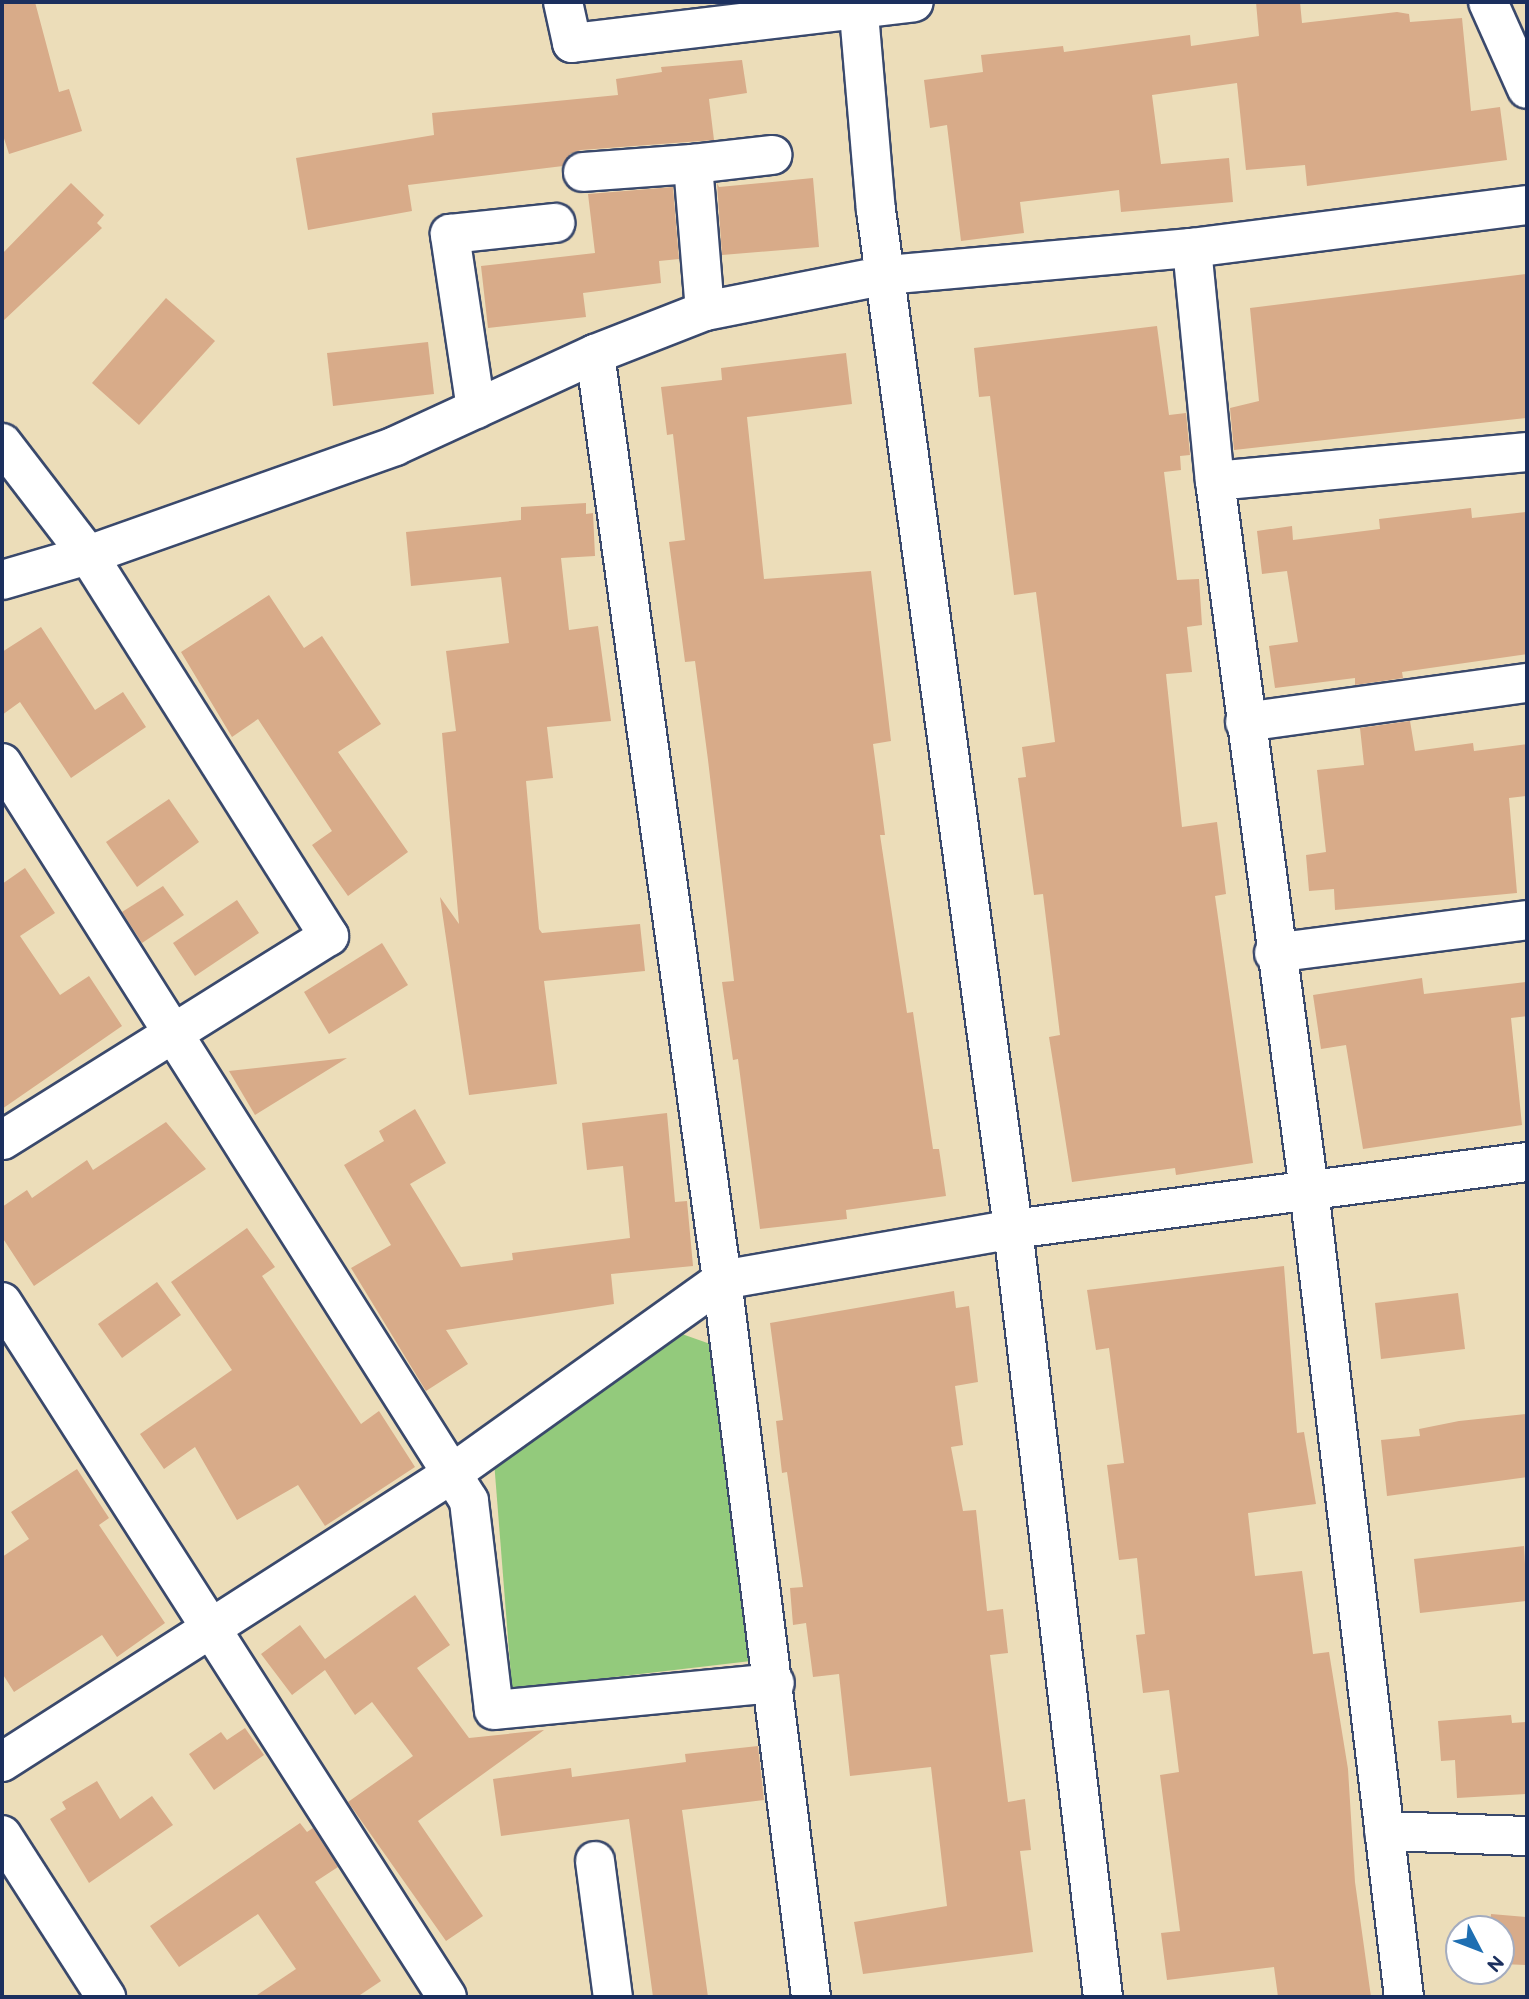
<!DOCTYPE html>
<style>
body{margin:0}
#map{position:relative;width:1529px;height:1999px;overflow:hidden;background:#ecddb9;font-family:"Balsamiq Sans",sans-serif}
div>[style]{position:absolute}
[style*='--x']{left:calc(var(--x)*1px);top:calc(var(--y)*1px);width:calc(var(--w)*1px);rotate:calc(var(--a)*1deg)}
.green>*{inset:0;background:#93ca7c}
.building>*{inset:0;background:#d8ab89}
.roads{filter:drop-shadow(2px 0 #3a496c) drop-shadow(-2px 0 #3a496c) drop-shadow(0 2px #3a496c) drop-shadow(0 -2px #3a496c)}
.minor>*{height:38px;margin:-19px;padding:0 19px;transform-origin:19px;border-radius:19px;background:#fff}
span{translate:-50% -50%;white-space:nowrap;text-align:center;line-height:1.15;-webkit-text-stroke:5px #fff;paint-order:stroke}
.frame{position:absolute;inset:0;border:4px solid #1b2f5e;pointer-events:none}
.north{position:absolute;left:1445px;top:1915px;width:70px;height:70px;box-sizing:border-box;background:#fff;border:2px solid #a4acbf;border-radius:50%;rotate:132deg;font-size:19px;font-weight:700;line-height:28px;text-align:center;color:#1b2f5e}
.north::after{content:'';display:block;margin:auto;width:24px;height:32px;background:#1f6fb2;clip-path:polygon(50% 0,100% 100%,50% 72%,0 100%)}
</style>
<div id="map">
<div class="green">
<i style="clip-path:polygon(682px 1334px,713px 1345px,751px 1661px,512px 1689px,494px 1461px)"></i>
</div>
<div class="building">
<i style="clip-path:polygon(2px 2px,35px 2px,59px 92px,69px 89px,82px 131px,9px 154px,2px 132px)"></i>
<i style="clip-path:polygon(1256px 2px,1300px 2px,1302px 23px,1397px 12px,1409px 14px,1410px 22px,1462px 18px,1471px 111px,1500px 107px,1507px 160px,1307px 186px,1305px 165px,1246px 170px,1237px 83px,1152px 95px,1161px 164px,1229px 158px,1233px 202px,1121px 212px,1119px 190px,1020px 202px,1024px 233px,961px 241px,947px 125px,930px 128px,924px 80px,983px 72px,981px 55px,1063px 46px,1064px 52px,1190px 35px,1191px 46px,1259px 36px)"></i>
<i style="clip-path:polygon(742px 60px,747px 93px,709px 99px,714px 140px,581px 150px,570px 154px,563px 166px,408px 185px,412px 211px,308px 230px,296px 158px,434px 135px,432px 113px,618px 95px,616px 79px,662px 72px,661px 67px)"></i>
<i style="clip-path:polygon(813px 178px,819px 247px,722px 255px,717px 183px,719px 187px)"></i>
<i style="clip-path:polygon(71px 183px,104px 215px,97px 223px,102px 228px,2px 322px,2px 254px)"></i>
<i style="clip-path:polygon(673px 187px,679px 259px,659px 261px,661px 283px,583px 293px,586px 317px,488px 328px,481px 266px,595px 253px,588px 194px)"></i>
<i style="clip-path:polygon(1527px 274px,1527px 418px,1234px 450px,1230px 408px,1259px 401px,1250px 308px)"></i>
<i style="clip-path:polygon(166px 298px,215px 341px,139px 425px,92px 383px)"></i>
<i style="clip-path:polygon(1157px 326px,1169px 415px,1186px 413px,1190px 455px,1180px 456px,1181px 470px,1164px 472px,1177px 580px,1199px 579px,1202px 625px,1187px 627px,1192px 672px,1166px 674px,1182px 827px,1217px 822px,1226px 894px,1215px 896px,1253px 1163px,1176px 1175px,1175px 1168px,1072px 1182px,1049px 1037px,1060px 1035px,1043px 894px,1034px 895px,1018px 778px,1026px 777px,1022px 747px,1055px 742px,1036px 592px,1014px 595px,990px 396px,979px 397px,974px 348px)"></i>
<i style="clip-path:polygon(428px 342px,434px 394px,333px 406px,327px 353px)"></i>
<i style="clip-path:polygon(846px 353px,852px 404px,747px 417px,764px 579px,871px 571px,891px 741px,873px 744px,885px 835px,880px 835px,907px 1013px,913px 1012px,933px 1149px,939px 1149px,946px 1196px,846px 1210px,847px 1219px,760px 1229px,738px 1059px,733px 1060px,722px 982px,734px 981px,708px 760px,695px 661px,685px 662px,669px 542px,685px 540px,673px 434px,667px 435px,661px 387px,722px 380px,721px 368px)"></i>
<i style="clip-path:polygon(586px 503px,586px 514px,593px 513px,595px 556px,561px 558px,569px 630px,598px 626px,611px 721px,547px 727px,553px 778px,526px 781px,539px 929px,542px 933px,640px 924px,645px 971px,544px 981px,557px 1084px,469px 1095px,440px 897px,459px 924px,442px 733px,456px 731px,446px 651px,509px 643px,501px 577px,411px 586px,406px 532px,521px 520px,521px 507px)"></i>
<i style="clip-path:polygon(1471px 508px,1472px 518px,1527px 512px,1527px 654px,1402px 672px,1403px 678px,1355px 685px,1355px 678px,1275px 688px,1269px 646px,1298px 642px,1287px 571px,1262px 574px,1257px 531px,1292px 526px,1293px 540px,1380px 529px,1379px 519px)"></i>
<i style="clip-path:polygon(269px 595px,304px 648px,322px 636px,381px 724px,338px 752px,408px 852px,348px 896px,312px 845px,332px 831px,258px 719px,232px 737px,181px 652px)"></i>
<i style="clip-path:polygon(41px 627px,95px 710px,123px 692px,146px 727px,71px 778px,20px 702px,2px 715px,2px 652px)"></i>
<i style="clip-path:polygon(1410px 721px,1415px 751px,1473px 743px,1474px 751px,1527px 744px,1527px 796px,1509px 798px,1517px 893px,1335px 910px,1334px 889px,1309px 891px,1306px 855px,1326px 852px,1317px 770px,1364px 765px,1360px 728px)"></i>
<i style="clip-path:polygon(169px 799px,199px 842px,137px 887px,106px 842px)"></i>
<i style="clip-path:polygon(25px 868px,55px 913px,20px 936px,60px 995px,89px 976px,122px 1026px,2px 1109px,2px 884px)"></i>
<i style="clip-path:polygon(163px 886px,184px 915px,142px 943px,122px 912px)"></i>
<i style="clip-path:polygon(237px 900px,259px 933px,195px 976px,173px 943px)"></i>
<i style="clip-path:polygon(382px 943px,408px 985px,329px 1034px,304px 992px)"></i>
<i style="clip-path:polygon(1422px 978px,1424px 994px,1527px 982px,1527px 1016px,1511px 1018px,1522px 1125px,1363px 1149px,1346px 1045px,1321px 1049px,1313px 995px)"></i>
<i style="clip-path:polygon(347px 1058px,255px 1115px,229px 1071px)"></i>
<i style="clip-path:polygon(415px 1109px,446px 1163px,410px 1184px,461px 1267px,513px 1260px,512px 1253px,630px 1238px,623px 1166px,587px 1170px,582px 1123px,667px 1113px,675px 1202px,687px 1201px,693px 1266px,611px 1274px,614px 1304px,446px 1330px,468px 1364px,426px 1391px,351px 1268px,391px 1245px,344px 1165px,384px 1141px,379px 1131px)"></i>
<i style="clip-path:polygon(166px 1122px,206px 1169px,34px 1286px,2px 1237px,2px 1207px,27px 1190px,32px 1198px,87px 1160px,93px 1170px)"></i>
<i style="clip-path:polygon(247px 1228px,275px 1267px,262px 1276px,361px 1424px,379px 1411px,415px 1467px,325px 1526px,298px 1485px,237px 1520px,195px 1447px,164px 1469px,140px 1434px,232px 1370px,171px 1282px)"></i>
<i style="clip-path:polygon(1284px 1266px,1297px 1433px,1304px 1432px,1316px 1504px,1248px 1513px,1255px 1576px,1302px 1571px,1313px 1654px,1329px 1652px,1348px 1769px,1355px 1882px,1371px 1997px,1278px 1997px,1274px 1967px,1167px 1980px,1161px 1933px,1180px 1931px,1160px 1775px,1179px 1772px,1169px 1690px,1143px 1693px,1136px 1635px,1145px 1634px,1137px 1558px,1119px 1560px,1107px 1465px,1124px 1463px,1109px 1348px,1096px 1350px,1087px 1290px)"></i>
<i style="clip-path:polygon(157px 1282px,181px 1315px,122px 1358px,98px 1324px)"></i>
<i style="clip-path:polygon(954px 1291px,956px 1308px,969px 1306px,978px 1382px,955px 1386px,963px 1445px,951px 1447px,963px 1511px,976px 1510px,987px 1611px,1003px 1609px,1008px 1653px,990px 1655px,1008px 1802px,1025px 1799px,1031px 1850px,1020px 1851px,1033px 1952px,863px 1974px,854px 1922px,947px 1906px,931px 1767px,850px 1776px,839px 1674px,813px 1677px,806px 1623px,793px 1625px,790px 1588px,803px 1587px,787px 1472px,782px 1473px,776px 1421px,783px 1420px,770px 1323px)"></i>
<i style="clip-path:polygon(1458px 1293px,1465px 1349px,1381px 1359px,1375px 1303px)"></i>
<i style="clip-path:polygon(1527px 1414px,1527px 1477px,1387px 1496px,1381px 1440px,1420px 1436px,1419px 1429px,1459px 1421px)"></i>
<i style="clip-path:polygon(77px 1469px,109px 1518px,99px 1525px,165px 1623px,117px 1657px,102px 1635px,14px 1692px,2px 1673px,2px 1557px,29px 1539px,11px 1512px)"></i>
<i style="clip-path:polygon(1524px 1546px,1527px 1601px,1420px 1613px,1414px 1559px)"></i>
<i style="clip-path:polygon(415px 1595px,450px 1645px,417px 1668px,469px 1738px,544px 1730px,418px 1821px,483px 1916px,446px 1941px,348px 1802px,413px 1756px,372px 1702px,355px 1715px,325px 1670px,292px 1695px,261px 1654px,300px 1625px,325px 1659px)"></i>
<i style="clip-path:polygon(1511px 1715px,1512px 1723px,1527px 1722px,1527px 1794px,1457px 1798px,1455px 1760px,1441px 1761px,1438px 1721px)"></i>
<i style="clip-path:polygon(245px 1728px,264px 1755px,214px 1790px,189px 1754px,221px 1732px,227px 1740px)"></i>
<i style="clip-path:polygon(758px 1746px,764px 1800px,682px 1810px,708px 1997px,653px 1997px,629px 1819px,501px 1836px,493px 1779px,571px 1768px,572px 1777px,686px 1762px,685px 1754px)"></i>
<i style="clip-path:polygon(97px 1781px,120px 1819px,152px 1796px,173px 1825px,89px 1883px,50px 1819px,66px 1809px,62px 1802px)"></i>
<i style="clip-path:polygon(300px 1823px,307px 1832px,313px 1828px,338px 1867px,315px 1882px,381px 1981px,357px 1997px,254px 1997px,296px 1969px,258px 1914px,179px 1967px,150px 1926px)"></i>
<i style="clip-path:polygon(1491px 1914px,1527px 1917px,1527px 1965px,1501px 1964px,1501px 1929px,1490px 1929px)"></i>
</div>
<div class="roads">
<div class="minor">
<i style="--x:563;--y:2;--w:42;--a:77.6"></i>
<i style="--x:572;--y:43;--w:344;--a:-6.8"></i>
<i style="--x:858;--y:2;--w:209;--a:85.1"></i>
<i style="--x:876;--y:210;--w:1028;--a:82.34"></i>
<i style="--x:1013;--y:1229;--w:773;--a:83.32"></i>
<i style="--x:1488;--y:2;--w:95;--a:65.9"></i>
<i style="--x:583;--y:172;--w:110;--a:-4.2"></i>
<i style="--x:1192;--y:248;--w:234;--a:84.4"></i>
<i style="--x:1215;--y:481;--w:715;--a:82.45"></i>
<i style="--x:1309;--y:1190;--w:813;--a:83.29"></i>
<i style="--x:705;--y:311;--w:147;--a:-94.7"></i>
<i style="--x:693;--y:164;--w:80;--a:-6.5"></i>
<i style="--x:595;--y:354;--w:935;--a:82.19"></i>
<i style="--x:722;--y:1280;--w:723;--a:82.92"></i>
<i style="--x:476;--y:409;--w:177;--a:-98.5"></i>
<i style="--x:450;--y:234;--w:106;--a:-6"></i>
<i style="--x:2;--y:443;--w:141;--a:52.5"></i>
<i style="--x:88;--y:555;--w:451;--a:57.7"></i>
<i style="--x:329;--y:936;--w:385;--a:148"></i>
<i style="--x:1215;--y:481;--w:313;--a:-5.3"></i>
<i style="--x:2;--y:580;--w:90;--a:-16.2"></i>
<i style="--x:88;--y:555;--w:326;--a:-19.5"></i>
<i style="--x:395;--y:446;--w:220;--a:-24.7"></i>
<i style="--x:595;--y:354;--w:118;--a:-21.4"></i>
<i style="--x:705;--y:311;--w:186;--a:-11.2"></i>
<i style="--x:887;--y:275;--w:306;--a:-5.1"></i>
<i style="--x:1192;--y:248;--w:338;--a:-7.3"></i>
<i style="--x:1245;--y:722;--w:285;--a:-7.9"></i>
<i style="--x:2;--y:763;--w:873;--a:57.67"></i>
<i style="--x:469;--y:1501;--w:210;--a:83.2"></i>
<i style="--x:494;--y:1710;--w:282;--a:-5.5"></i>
<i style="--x:1274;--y:953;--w:255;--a:-7.4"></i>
<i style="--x:2;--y:1302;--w:825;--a:57.37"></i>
<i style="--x:2;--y:1762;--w:532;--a:-32.64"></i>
<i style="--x:450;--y:1475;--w:335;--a:-35.6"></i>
<i style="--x:722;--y:1280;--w:295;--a:-9.9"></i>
<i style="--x:1013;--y:1229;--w:518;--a:-7.43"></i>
<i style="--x:1384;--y:1831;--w:143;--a:2"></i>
<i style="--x:2;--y:1835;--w:193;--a:57.3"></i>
<i style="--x:595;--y:1861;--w:137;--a:82.5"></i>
</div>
</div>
<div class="frame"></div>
<div class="north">N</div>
</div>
